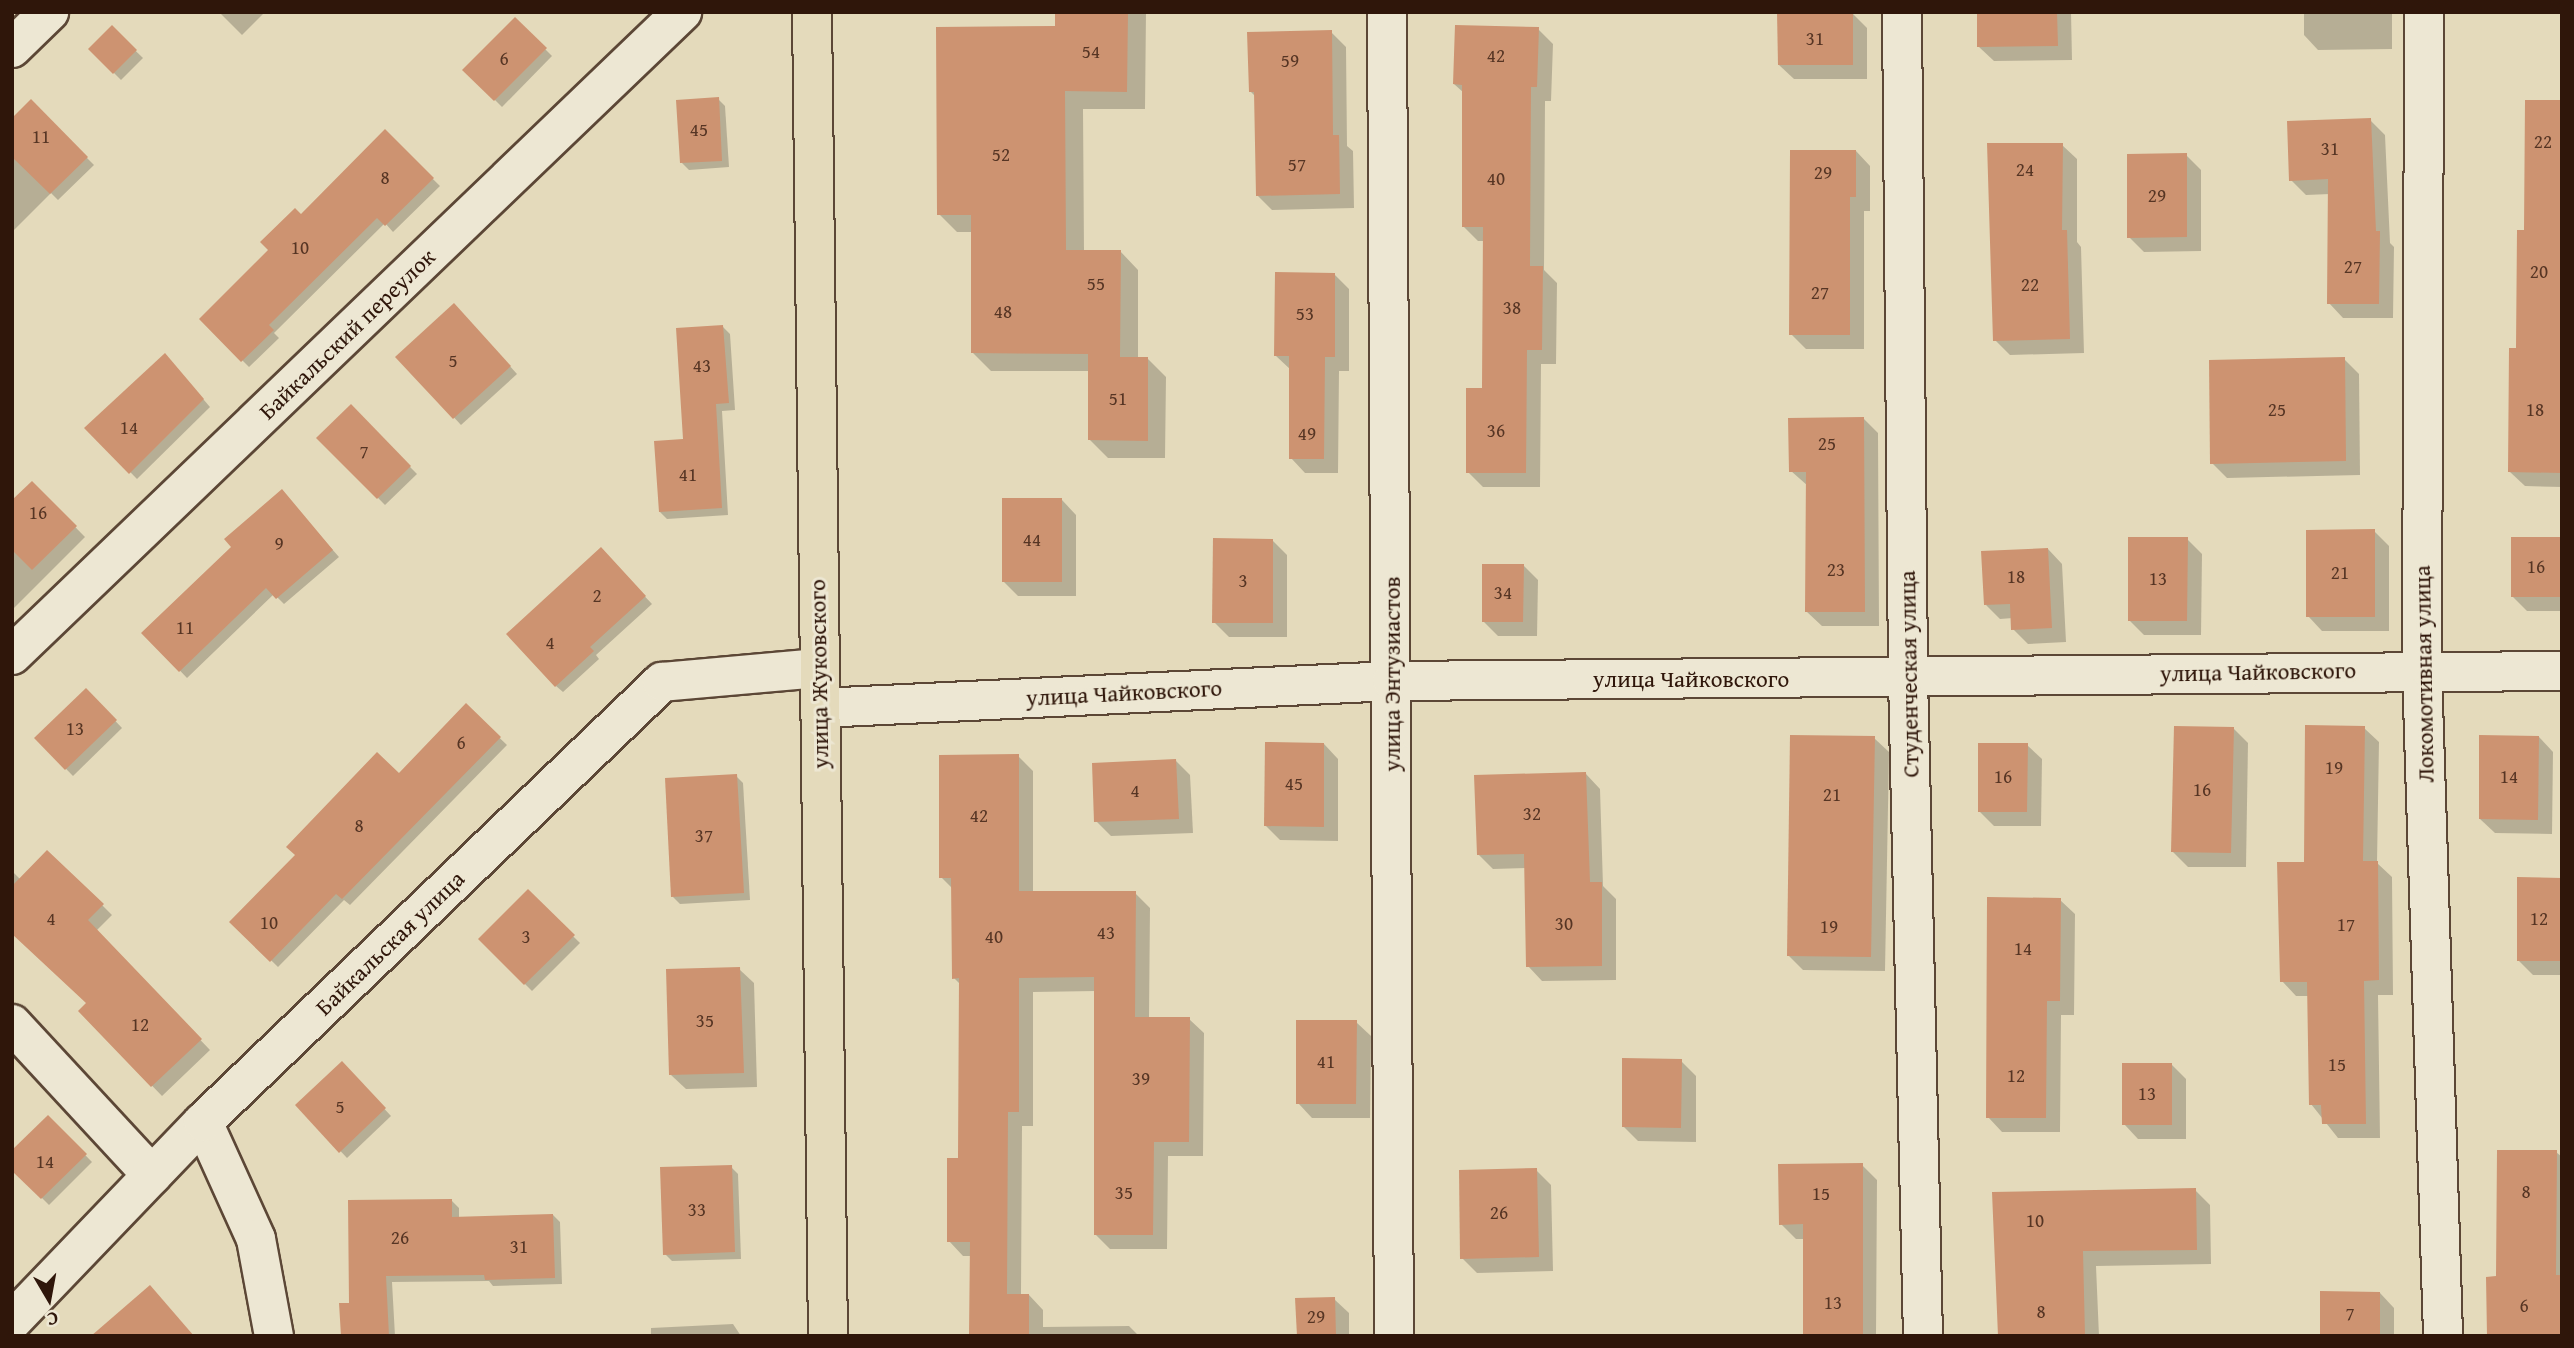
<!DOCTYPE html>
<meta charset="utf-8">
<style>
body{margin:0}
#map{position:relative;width:2574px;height:1348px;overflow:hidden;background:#e4dabb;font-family:"Gentium Book Plus",serif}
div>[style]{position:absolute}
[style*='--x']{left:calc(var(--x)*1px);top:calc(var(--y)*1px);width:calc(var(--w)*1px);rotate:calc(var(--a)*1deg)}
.shadow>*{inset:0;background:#0003}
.building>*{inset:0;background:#cd9371}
.roads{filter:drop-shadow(2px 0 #5c4736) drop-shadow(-2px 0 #5c4736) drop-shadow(0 2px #5c4736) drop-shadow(0 -2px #5c4736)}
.minor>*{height:38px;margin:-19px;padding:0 19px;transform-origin:19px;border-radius:19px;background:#ede7d3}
.major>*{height:38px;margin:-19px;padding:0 19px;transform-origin:19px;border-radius:19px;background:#e4dabb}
span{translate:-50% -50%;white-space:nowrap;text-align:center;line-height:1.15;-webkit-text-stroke:6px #ede7d3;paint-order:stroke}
.number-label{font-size:19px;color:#563524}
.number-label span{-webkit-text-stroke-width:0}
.street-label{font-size:23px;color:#2f160a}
.frame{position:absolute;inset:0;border:14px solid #2f160a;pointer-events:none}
.north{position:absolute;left:14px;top:1264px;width:70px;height:70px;-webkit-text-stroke:5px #ede7d3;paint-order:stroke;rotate:170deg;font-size:19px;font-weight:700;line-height:28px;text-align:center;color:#2f160a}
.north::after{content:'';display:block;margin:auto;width:24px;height:32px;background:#2f160a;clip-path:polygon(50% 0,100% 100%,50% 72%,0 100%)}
</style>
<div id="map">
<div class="shadow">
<i style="clip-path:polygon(219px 12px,265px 12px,242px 35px)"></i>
<i style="clip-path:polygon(1057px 12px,1146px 12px,1145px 109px,1083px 109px,1084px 251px,1120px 251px,1138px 270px,1138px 358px,1148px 359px,1166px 377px,1165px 458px,1108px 458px,1090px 440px,1090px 371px,991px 371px,973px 353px,972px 232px,957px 232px,939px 214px,1057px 28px)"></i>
<i style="clip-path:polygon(1979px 12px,2071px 12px,2072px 60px,1994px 61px,1979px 47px)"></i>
<i style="clip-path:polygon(2304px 12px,2392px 12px,2392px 49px,2318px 50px,2304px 35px)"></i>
<i style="clip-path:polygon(1852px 13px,1867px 28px,1867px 79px,1794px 79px,1779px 65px)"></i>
<i style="clip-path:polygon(515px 19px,552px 56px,502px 107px,465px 70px)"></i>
<i style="clip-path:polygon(112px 28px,143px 58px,121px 80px,90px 49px)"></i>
<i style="clip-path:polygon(1538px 29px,1553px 44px,1551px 101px,1545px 101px,1544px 270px,1557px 283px,1556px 364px,1541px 364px,1540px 487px,1483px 487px,1468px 472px,1484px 390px,1485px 241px,1478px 241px,1463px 226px,1464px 93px,1454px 84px)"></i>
<i style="clip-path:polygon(1331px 32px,1346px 47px,1347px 146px,1353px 151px,1354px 208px,1272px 210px,1257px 195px,1256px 97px,1250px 91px)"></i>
<i style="clip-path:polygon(718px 99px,725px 106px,729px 167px,689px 170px,682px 163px)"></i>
<i style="clip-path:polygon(2562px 101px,2562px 487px,2525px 486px,2510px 472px,2526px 231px)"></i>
<i style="clip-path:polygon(31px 102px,94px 165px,58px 200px,51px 193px,12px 232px,12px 121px)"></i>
<i style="clip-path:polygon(2370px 120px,2385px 135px,2390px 243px,2394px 247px,2393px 318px,2343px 318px,2329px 303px,2330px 194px,2306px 195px,2291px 180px)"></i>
<i style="clip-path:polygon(385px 132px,440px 186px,393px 232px,385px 223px,274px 333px,279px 338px,249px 367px,201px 319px)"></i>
<i style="clip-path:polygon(2062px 145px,2077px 159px,2077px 242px,2081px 247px,2084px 353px,2010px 355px,1995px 340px)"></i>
<i style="clip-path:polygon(1856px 151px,1870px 166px,1870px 211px,1864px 211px,1864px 349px,1806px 349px,1791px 334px)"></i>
<i style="clip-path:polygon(2186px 155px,2201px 170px,2201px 251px,2144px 252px,2129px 237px)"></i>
<i style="clip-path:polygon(1334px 274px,1349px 289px,1349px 371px,1339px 371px,1338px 473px,1305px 473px,1291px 458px,1291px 370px,1276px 356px)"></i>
<i style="clip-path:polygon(461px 312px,517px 374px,461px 425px,398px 357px)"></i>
<i style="clip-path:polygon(723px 327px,730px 334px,735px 410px,722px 411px,728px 515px,667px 519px,660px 512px)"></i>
<i style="clip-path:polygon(2344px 359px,2359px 374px,2360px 475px,2227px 478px,2212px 463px)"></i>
<i style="clip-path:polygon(171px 362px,210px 407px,137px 479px,87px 428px)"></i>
<i style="clip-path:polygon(351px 407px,417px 474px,385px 505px,319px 438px)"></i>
<i style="clip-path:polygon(1864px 419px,1878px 433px,1879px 626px,1822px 626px,1807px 612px,1808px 486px,1791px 471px)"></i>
<i style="clip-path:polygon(32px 483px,85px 537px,12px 610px,12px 503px)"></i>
<i style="clip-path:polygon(288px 499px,339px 557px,284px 604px,274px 594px,187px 678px,144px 633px)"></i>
<i style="clip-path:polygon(1062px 500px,1076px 515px,1076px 596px,1018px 596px,1003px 581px)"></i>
<i style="clip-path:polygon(2374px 531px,2389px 546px,2389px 631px,2322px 631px,2308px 616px)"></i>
<i style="clip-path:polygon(2187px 539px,2202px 554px,2201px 635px,2144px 635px,2129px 620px)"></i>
<i style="clip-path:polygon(2562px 539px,2562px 611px,2527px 611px,2512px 596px)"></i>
<i style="clip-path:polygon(1272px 540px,1287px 555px,1287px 637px,1229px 637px,1214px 622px)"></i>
<i style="clip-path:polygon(2048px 549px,2062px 564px,2066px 642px,2028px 644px,2013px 629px,2013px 618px,2000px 619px,1986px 605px)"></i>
<i style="clip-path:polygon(601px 550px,652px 604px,596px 655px,599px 659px,563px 692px,556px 686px)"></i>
<i style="clip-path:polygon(1523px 565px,1538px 580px,1537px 636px,1498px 636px,1483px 621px)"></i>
<i style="clip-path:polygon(86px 690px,122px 728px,73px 776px,36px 738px)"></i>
<i style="clip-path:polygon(466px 706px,507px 745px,350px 905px,344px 900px,278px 967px,232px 922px,399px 776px)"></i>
<i style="clip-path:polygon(2233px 728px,2248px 743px,2246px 867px,2188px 867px,2173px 852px)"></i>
<i style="clip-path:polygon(2364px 728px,2379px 742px,2377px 863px,2392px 877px,2393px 995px,2378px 995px,2380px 1138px,2338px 1138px,2311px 1104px,2309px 996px,2296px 996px,2282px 981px,2306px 864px)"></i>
<i style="clip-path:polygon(2539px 737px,2553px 752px,2552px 834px,2495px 833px,2480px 819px)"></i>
<i style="clip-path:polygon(1874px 738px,1889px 752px,1885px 971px,1803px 970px,1788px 955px)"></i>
<i style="clip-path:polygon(1324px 744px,1338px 759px,1338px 841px,1280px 840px,1265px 825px)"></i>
<i style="clip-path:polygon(2027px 745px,2042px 759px,2041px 826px,1994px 826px,1979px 811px)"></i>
<i style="clip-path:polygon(1018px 756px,1033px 771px,1033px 893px,1135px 893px,1150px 908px,1149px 1018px,1189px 1019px,1204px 1033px,1203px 1156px,1168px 1156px,1167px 1249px,1110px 1249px,1095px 1234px,1096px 991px,1033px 992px,1033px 1126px,1022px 1126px,1021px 1295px,1029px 1295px,1043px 1310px,1043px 1327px,1129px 1326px,1139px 1336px,971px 1336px,971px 1256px,963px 1256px,949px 1241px,960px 1160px,961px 985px,954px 978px,953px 889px,941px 877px)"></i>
<i style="clip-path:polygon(1175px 760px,1190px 775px,1193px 833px,1111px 836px,1096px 821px)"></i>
<i style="clip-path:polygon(1586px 774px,1600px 789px,1603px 886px,1616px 899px,1616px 980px,1542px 981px,1528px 966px,1526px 868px,1493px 869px,1478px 854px)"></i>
<i style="clip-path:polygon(736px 776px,743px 783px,750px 900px,680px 904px,673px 897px)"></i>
<i style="clip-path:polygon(12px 871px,21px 880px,102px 905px,112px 915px,96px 931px,210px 1050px,162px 1096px,80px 1011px,88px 1003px,12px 932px)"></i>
<i style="clip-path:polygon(2562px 879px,2562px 975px,2533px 975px,2519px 961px)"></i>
<i style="clip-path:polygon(528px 892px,580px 943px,532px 991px,480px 939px)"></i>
<i style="clip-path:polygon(2060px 900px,2075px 914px,2074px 1015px,2061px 1015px,2060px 1132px,2002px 1132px,1988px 1117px)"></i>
<i style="clip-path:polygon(739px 969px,754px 983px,757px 1087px,686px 1089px,671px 1075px)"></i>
<i style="clip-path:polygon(1356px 1022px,1371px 1036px,1370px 1118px,1312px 1118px,1298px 1103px)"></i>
<i style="clip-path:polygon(1681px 1061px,1696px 1076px,1696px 1142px,1638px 1141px,1623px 1126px)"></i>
<i style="clip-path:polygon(342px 1063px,391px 1116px,347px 1158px,297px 1105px)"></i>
<i style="clip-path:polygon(2171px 1064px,2186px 1079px,2186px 1139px,2138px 1139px,2124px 1124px)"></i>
<i style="clip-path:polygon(48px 1117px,92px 1162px,49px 1205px,12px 1168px)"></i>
<i style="clip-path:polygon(2556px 1152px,2562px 1157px,2562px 1336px,2498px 1278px)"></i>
<i style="clip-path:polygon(1862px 1165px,1877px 1180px,1876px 1336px,1804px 1336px,1805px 1239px,1796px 1239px,1781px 1224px)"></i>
<i style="clip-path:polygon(731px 1167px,738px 1174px,741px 1259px,672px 1261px,665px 1254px)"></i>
<i style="clip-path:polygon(1536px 1170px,1551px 1185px,1553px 1271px,1477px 1273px,1462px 1258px)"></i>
<i style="clip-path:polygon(2195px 1190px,2210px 1205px,2211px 1264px,2096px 1266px,2099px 1336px,2000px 1336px,1994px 1193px)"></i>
<i style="clip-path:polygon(452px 1201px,459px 1208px,459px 1219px,553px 1215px,560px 1222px,562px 1284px,493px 1286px,489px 1281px,392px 1282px,395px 1336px,343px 1336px,351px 1304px)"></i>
<i style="clip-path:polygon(2380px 1293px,2394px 1308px,2394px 1336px,2322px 1336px)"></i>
<i style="clip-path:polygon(1334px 1299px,1349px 1313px,1349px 1336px,1298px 1336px)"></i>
<i style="clip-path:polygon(733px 1324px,741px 1336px,651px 1336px,651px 1328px)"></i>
<i style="clip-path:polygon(1697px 1334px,1699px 1336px,1615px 1335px)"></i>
</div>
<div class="building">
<i style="clip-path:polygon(1055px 12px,1128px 12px,1127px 92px,1065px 91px,1066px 250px,1121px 250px,1120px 357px,1148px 357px,1148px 441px,1088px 440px,1088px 354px,971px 353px,971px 215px,937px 215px,936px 27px,1055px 26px)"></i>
<i style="clip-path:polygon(1777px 12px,1853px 12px,1853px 65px,1778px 65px)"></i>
<i style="clip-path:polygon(1977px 12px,2057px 12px,2058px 46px,1977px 47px)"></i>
<i style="clip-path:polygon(515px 17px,547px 48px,494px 101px,462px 70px)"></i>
<i style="clip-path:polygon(112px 25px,137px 50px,113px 74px,88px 49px)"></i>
<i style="clip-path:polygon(1455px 25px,1539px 27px,1537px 87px,1531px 87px,1530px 266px,1543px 266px,1542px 350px,1527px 350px,1526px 473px,1466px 473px,1466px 388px,1482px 388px,1483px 227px,1462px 227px,1462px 85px,1453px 84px)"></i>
<i style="clip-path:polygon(1332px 30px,1333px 135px,1339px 135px,1340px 194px,1256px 196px,1254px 92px,1249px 92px,1247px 32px)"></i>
<i style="clip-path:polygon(719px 97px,722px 161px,680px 163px,676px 100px)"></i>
<i style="clip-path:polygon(31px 99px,88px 157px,50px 194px,12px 157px,12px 118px)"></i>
<i style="clip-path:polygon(2525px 100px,2562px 100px,2562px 473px,2508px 472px,2509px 348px,2516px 348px,2517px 230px,2524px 230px)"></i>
<i style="clip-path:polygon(2371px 118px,2376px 231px,2380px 231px,2379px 304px,2327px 304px,2328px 179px,2289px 181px,2287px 121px)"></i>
<i style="clip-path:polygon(385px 129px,434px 178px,385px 226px,377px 218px,269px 325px,274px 330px,241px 362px,199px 319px,268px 250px,260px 242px,295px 208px,301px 214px)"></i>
<i style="clip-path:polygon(1987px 143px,2063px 143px,2062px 230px,2067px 230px,2070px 339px,1993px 341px)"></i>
<i style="clip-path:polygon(1790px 150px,1856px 150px,1856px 197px,1850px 197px,1850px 335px,1789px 335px)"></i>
<i style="clip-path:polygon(2187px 153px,2187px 237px,2127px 238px,2127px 154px)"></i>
<i style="clip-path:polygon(1275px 272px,1335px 273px,1335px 357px,1325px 357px,1324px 459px,1289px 459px,1289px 356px,1274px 356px)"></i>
<i style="clip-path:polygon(454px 303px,511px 366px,453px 419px,395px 357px)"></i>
<i style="clip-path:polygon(723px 325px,729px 403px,716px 404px,722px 508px,659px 512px,654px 441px,683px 439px,676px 328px)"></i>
<i style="clip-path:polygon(165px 353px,204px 399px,129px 474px,84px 428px)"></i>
<i style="clip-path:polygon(2345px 357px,2346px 461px,2210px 464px,2209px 360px)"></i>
<i style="clip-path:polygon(351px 404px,411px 466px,377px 499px,316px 438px)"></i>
<i style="clip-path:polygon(1864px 417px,1865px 612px,1805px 612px,1806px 472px,1789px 472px,1788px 418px)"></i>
<i style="clip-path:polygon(32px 481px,77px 526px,32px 570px,12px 550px,12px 500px)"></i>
<i style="clip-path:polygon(282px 489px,333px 550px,276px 599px,266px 588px,179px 672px,141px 633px,231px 547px,224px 539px)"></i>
<i style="clip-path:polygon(1002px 498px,1062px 498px,1062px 582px,1002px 582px)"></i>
<i style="clip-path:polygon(2375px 529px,2375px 617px,2306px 617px,2306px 530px)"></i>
<i style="clip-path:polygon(2128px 537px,2188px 537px,2187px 621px,2128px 621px)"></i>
<i style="clip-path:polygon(2511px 537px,2562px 537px,2562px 597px,2511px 597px)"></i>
<i style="clip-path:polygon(1213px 538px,1273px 539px,1273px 623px,1212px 623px)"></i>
<i style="clip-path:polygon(601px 547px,646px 596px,590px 647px,594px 651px,555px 687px,506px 634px)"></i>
<i style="clip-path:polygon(2048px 548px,2052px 628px,2011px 630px,2010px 604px,1984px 605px,1981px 551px)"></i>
<i style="clip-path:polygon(1482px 564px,1524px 564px,1523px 622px,1482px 622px)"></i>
<i style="clip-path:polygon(86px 688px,117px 720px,65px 770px,34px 738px)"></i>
<i style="clip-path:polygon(466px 703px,501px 737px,342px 899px,336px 894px,270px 962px,229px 922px,295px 855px,286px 847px,377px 752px,399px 773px)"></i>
<i style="clip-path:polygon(2305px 725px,2365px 726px,2363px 861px,2378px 861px,2379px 980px,2364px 981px,2366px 1124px,2322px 1124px,2321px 1105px,2309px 1105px,2307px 982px,2280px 982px,2277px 862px,2304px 862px)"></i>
<i style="clip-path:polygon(2174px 726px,2234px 727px,2231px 853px,2171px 852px)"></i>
<i style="clip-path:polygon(1790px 735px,1875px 736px,1871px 957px,1787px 956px)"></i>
<i style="clip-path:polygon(2479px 735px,2539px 736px,2538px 820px,2479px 819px)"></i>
<i style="clip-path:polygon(1265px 742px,1324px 743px,1324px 827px,1264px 826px)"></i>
<i style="clip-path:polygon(1978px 743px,2028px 743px,2027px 812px,1978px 812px)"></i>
<i style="clip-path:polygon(1019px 754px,1019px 891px,1136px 891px,1135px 1017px,1190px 1017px,1189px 1142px,1154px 1142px,1153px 1235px,1094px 1235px,1094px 977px,1019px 978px,1019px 1112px,1008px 1112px,1007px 1294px,1029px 1294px,1029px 1336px,969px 1336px,970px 1242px,947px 1242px,947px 1158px,958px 1158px,959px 978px,952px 979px,951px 878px,939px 878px,939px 755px)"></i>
<i style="clip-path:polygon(1176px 759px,1179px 819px,1094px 822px,1092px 763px)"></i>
<i style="clip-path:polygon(1586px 772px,1590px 882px,1602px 882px,1602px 966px,1526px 967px,1524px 854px,1477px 855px,1474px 775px)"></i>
<i style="clip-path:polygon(737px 774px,744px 893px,671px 897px,665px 778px)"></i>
<i style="clip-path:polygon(47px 850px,104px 904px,88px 920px,202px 1039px,151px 1087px,78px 1011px,86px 1003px,12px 934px,12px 886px)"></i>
<i style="clip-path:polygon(2517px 877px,2562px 878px,2562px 961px,2517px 961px)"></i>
<i style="clip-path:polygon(528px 889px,575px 935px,524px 985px,478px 939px)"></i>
<i style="clip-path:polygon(1987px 897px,2061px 898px,2060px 1001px,2047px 1001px,2046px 1118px,1986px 1118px)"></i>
<i style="clip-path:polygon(740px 967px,744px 1073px,669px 1075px,666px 969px)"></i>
<i style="clip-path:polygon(1296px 1020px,1357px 1020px,1356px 1104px,1296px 1104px)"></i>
<i style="clip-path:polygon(1622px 1058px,1682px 1059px,1681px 1128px,1622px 1127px)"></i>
<i style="clip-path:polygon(342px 1061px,386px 1108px,339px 1153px,295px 1105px)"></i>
<i style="clip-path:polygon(2122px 1063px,2172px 1063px,2172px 1125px,2122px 1125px)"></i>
<i style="clip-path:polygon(48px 1115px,87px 1154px,41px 1199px,12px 1171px,12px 1150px)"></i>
<i style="clip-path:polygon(2497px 1150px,2557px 1150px,2556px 1275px,2562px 1275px,2562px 1336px,2487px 1336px,2486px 1277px,2496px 1276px)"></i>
<i style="clip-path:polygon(1863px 1163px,1863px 1336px,1803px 1336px,1803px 1224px,1779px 1225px,1778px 1164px)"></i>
<i style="clip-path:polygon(732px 1165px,735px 1252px,663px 1255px,660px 1167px)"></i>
<i style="clip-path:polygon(1537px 1168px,1539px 1257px,1460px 1259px,1459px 1170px)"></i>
<i style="clip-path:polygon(2196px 1188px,2197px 1250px,2083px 1251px,2085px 1336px,1998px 1336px,1992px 1192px)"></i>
<i style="clip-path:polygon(452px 1199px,452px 1217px,553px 1214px,555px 1278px,485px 1280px,484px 1275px,386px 1276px,389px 1336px,341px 1336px,339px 1303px,349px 1303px,348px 1200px)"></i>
<i style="clip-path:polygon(150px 1285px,194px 1336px,91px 1336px)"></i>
<i style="clip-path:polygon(2320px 1291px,2380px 1292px,2380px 1336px,2320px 1336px)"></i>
<i style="clip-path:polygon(1335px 1297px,1336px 1336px,1297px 1336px,1295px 1298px)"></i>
</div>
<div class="roads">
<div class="minor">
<i style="--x:1387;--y:12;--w:1324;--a:89.7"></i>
<i style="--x:1902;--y:12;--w:665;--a:89.48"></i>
<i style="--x:1908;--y:677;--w:659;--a:88.7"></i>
<i style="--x:2424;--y:12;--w:658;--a:90.17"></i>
<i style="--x:2422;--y:670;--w:666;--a:88.19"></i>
<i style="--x:12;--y:48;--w:52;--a:-44.2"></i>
<i style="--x:12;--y:655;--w:929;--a:-43.82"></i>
<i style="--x:820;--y:708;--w:573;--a:-2.7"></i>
<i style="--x:1392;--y:681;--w:1170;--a:-0.49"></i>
<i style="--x:12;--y:1024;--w:206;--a:47.2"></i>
<i style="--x:203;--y:1122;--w:128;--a:65.6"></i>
<i style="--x:256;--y:1239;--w:99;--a:79.5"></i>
<i style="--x:12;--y:1321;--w:276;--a:-46.2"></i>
<i style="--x:203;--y:1122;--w:636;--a:-43.79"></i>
<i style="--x:662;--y:682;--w:158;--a:-5.1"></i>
</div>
<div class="major">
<i style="--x:812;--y:12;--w:1324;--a:89.31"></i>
</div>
</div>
<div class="number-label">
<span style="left:1815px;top:39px">31</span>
<span style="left:1091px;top:52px">54</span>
<span style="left:1496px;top:56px">42</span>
<span style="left:504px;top:59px">6</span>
<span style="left:1290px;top:61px">59</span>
<span style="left:699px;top:130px">45</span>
<span style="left:41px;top:137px">11</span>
<span style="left:2543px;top:142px">22</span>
<span style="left:2330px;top:149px">31</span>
<span style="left:1001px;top:155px">52</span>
<span style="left:1297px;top:165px">57</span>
<span style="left:2025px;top:170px">24</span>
<span style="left:1823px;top:173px">29</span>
<span style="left:385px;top:178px">8</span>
<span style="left:1496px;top:179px">40</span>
<span style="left:2157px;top:196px">29</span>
<span style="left:300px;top:248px">10</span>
<span style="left:2353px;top:267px">27</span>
<span style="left:2539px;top:272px">20</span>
<span style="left:1096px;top:284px">55</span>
<span style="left:2030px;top:285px">22</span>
<span style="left:1820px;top:293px">27</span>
<span style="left:1512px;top:308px">38</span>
<span style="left:1003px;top:312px">48</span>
<span style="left:1305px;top:314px">53</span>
<span style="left:453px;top:361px">5</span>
<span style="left:702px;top:366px">43</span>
<span style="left:1118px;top:399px">51</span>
<span style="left:2277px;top:410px">25</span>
<span style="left:2535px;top:410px">18</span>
<span style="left:129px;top:428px">14</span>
<span style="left:1496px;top:431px">36</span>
<span style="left:1307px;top:434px">49</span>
<span style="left:1827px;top:444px">25</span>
<span style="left:364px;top:452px">7</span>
<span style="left:688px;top:475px">41</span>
<span style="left:38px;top:513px">16</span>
<span style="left:1032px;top:540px">44</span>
<span style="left:279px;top:544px">9</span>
<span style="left:2536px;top:567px">16</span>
<span style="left:1836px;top:570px">23</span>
<span style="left:2340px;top:573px">21</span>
<span style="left:2016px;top:577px">18</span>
<span style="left:2158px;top:579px">13</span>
<span style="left:1243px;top:581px">3</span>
<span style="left:1503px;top:593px">34</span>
<span style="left:597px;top:596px">2</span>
<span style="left:185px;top:628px">11</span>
<span style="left:550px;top:643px">4</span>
<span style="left:75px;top:729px">13</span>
<span style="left:461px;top:743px">6</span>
<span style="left:2334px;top:768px">19</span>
<span style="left:2003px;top:777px">16</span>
<span style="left:2509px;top:777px">14</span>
<span style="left:1294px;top:784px">45</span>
<span style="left:2202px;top:790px">16</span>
<span style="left:1135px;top:791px">4</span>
<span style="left:1832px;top:795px">21</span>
<span style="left:1532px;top:814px">32</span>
<span style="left:979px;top:816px">42</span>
<span style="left:359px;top:826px">8</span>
<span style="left:704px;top:836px">37</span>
<span style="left:51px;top:919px">4</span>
<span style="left:2539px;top:919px">12</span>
<span style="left:269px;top:923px">10</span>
<span style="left:1564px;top:924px">30</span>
<span style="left:2346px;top:925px">17</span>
<span style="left:1829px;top:927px">19</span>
<span style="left:1106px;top:933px">43</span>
<span style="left:526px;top:937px">3</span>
<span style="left:994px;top:937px">40</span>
<span style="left:2023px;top:949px">14</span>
<span style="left:705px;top:1021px">35</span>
<span style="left:140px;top:1025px">12</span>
<span style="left:1326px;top:1062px">41</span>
<span style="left:2337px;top:1065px">15</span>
<span style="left:2016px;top:1076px">12</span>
<span style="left:1141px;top:1079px">39</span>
<span style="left:2147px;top:1094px">13</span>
<span style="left:340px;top:1107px">5</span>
<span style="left:45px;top:1162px">14</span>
<span style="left:2526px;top:1192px">8</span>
<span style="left:1124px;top:1193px">35</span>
<span style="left:1821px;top:1194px">15</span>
<span style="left:697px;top:1210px">33</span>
<span style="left:1499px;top:1213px">26</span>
<span style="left:2035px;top:1221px">10</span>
<span style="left:400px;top:1238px">26</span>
<span style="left:519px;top:1247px">31</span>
<span style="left:1833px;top:1303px">13</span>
<span style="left:2524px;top:1306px">6</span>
<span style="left:2041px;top:1312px">8</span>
<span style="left:2350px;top:1314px">7</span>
<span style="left:1316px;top:1317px">29</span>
</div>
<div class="street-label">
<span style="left:347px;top:334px;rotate:-44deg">Байкальский переулок</span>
<span style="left:2258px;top:672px;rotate:-1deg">улица Чайковского</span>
<span style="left:819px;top:674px;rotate:-91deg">улица Жуковского</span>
<span style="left:1392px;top:674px;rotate:-90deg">улица Энтузиастов</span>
<span style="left:1909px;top:674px;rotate:-91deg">Студенческая улица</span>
<span style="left:2424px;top:674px;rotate:-91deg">Локомотивная улица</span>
<span style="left:1691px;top:679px">улица Чайковского</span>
<span style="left:1124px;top:693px;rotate:-3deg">улица Чайковского</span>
<span style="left:390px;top:943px;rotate:-44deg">Байкальская улица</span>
</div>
<div class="frame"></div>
<div class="north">С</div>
</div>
